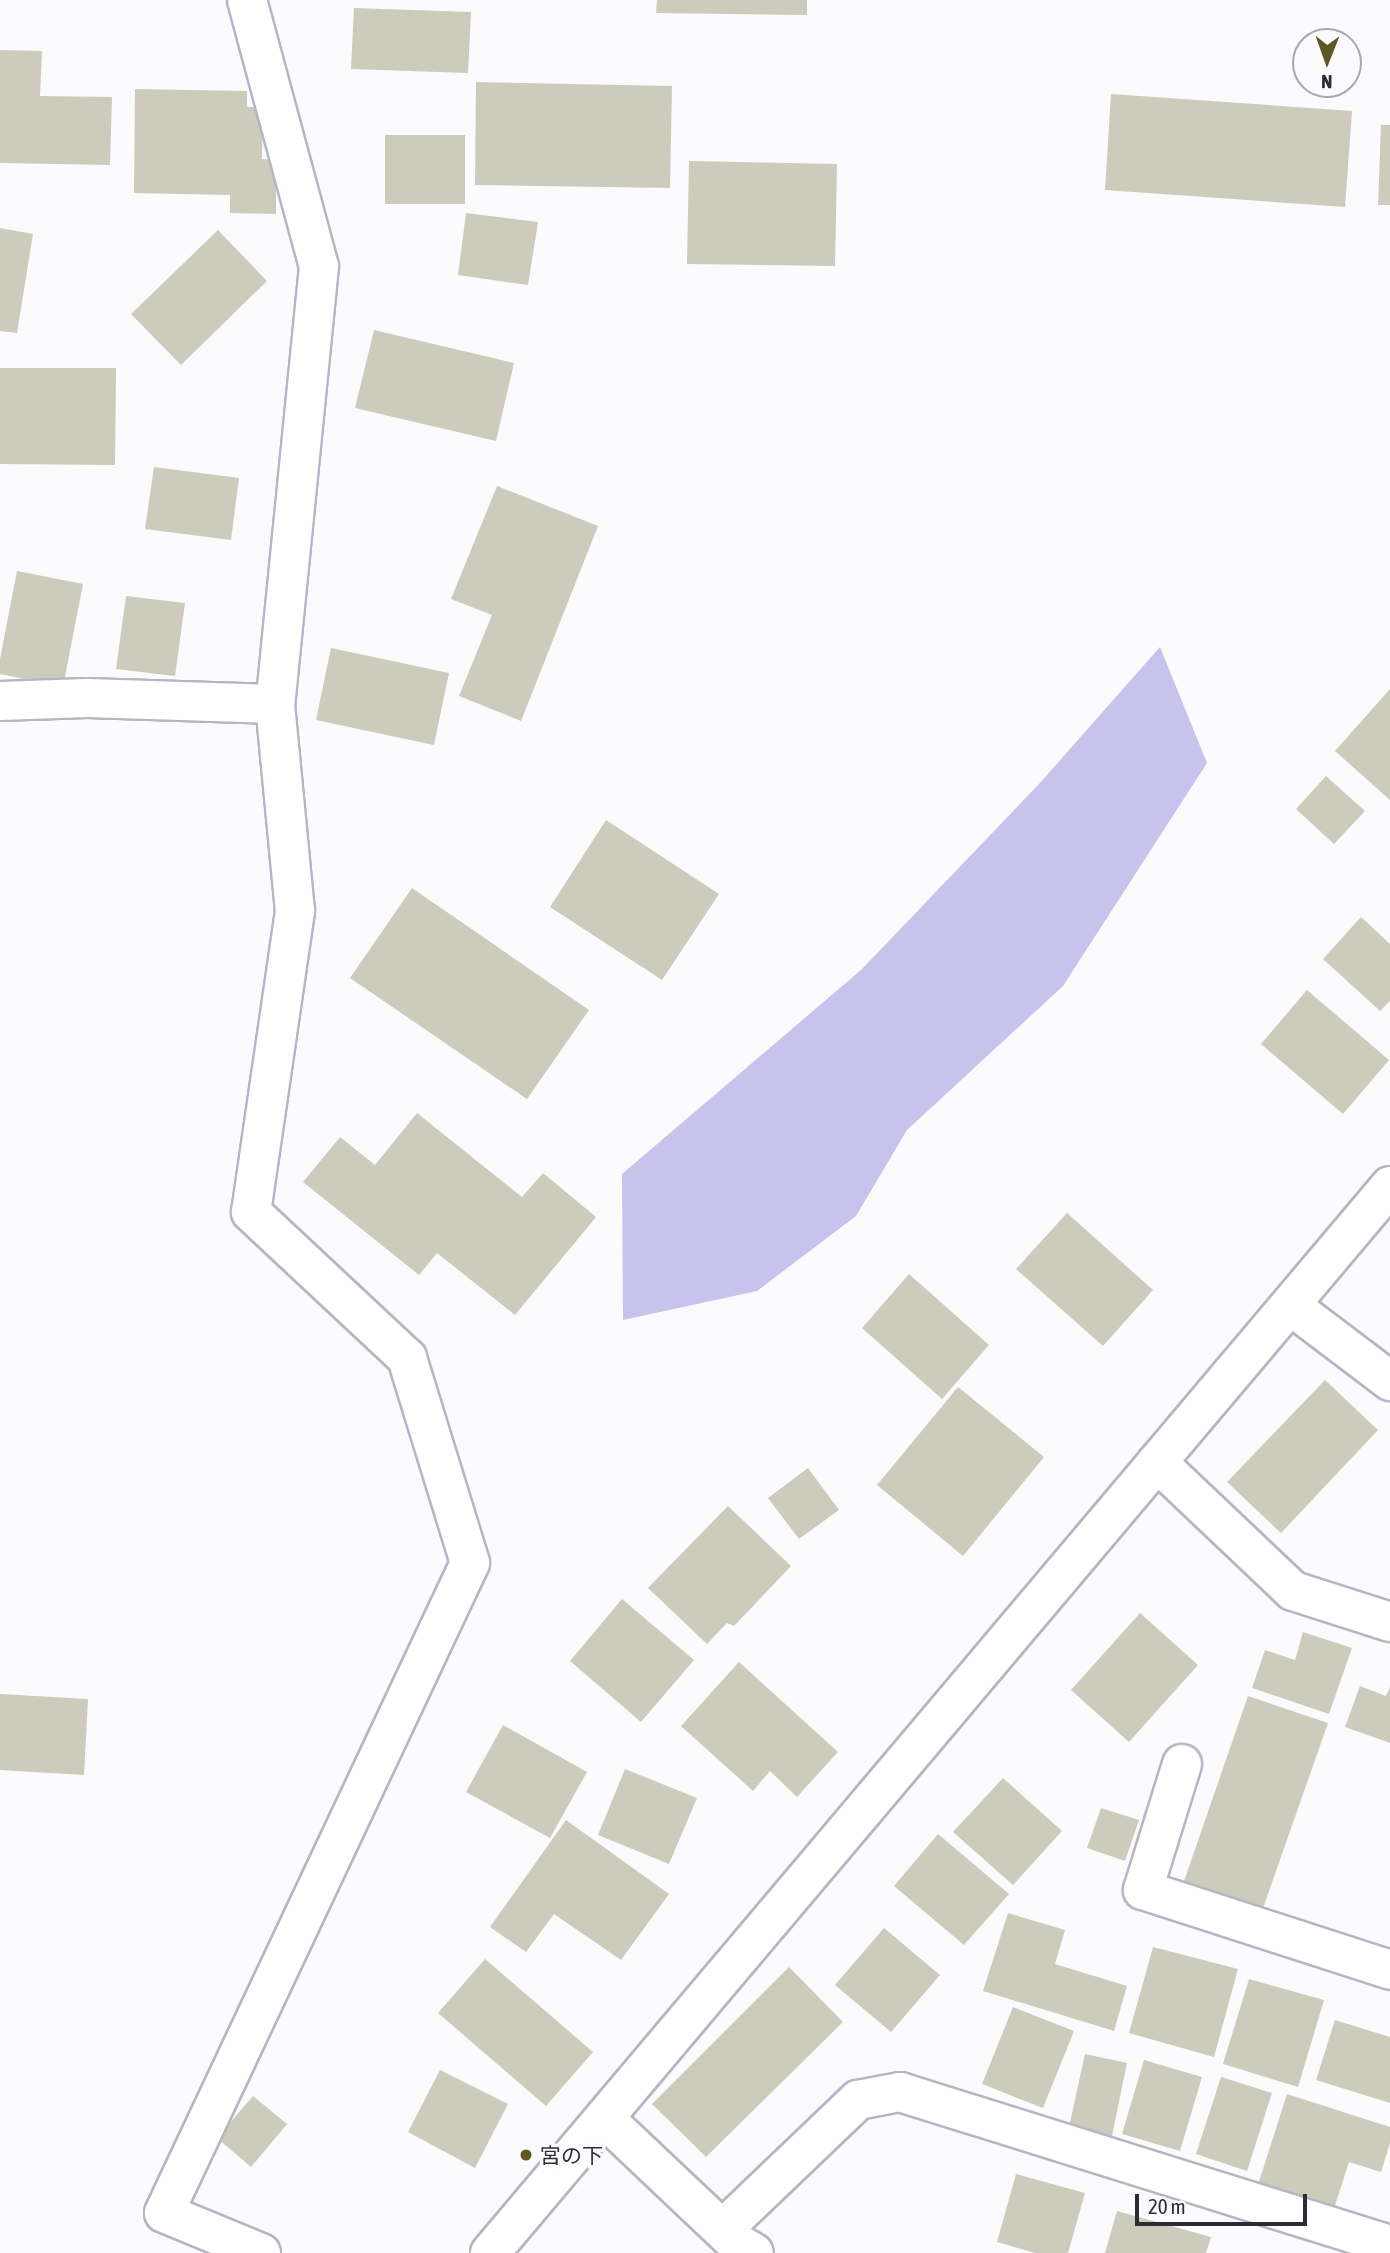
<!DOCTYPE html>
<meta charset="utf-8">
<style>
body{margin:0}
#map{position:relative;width:1390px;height:2253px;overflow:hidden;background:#fbfafd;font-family:"Asap Condensed","Noto Sans JP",sans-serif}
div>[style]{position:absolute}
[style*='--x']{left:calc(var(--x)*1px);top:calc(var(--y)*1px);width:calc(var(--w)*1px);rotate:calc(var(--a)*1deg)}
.green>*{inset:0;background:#c7c3ec}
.building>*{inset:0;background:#cccbbc}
.roads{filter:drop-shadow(2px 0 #b6b5c3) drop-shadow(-2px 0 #b6b5c3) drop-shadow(0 2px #b6b5c3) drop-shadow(0 -2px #b6b5c3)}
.minor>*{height:38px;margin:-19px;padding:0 19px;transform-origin:19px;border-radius:19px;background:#fff}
.dots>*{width:19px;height:19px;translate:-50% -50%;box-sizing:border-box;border:4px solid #fbfafd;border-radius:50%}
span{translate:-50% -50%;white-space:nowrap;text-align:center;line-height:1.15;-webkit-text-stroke:7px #fbfafd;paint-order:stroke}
.poi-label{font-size:21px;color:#2c2c32}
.left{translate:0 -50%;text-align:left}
.north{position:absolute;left:1292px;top:28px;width:70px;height:70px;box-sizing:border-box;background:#fbfafd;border:2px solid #a8a8ac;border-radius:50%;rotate:181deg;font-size:19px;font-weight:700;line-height:28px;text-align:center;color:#2c2c32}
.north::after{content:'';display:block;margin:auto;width:24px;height:32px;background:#5c5724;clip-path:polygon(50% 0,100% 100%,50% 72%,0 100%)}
.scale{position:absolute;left:1135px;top:2194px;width:172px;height:32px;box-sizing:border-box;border:4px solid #2c2c32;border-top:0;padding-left:9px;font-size:21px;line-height:24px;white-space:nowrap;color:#2c2c32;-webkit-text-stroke:5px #fbfafd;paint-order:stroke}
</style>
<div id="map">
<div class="green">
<i style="clip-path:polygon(1160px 647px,1207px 763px,1063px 986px,907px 1130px,856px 1216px,757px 1291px,623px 1320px,622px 1174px,861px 970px,1039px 784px)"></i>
</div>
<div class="building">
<i style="clip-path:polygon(657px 0,807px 0,807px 15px,656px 13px)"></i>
<i style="clip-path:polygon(354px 8px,471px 12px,468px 73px,351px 69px)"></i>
<i style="clip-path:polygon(0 50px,42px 51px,40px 96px,112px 97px,110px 165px,0 163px)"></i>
<i style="clip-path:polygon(476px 82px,672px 86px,670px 188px,475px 185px)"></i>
<i style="clip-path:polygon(135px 89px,247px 91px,247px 107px,263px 107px,262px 159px,276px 160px,276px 214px,230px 213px,230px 195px,134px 193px)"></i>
<i style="clip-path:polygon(1111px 94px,1352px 111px,1345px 207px,1105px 190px)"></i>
<i style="clip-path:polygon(1381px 125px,1390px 125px,1390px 205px,1378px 205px)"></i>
<i style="clip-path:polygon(385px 135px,465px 135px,465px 204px,385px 204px)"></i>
<i style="clip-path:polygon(689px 161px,837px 164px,835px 266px,687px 264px)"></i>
<i style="clip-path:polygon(466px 213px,538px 222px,528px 285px,458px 275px)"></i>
<i style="clip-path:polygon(0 228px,33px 234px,17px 333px,0 331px)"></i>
<i style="clip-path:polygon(218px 230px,267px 281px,181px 365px,131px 314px)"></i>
<i style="clip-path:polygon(374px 330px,514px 363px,496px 441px,355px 408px)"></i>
<i style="clip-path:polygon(0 368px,116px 368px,115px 465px,0 464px)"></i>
<i style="clip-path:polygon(154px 467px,239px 478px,231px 540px,145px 529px)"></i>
<i style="clip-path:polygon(497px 486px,598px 526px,521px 721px,459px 696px,492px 615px,451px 599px)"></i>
<i style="clip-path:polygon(17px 571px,83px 584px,63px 687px,0 674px,0 659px)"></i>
<i style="clip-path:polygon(126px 596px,185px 603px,175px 676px,116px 669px)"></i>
<i style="clip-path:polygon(331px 648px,449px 673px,434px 745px,316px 720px)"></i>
<i style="clip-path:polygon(1390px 689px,1390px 800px,1335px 751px)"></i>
<i style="clip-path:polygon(1326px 776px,1365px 811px,1334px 844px,1296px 809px)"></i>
<i style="clip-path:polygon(606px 820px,719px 894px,662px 980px,550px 907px)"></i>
<i style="clip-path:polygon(412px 888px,589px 1010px,527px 1099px,350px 978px)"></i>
<i style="clip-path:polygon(1361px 917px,1390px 944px,1390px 1001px,1380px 1011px,1323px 959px)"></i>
<i style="clip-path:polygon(1307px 990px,1389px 1060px,1343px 1114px,1261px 1044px)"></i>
<i style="clip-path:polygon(417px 1113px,522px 1197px,543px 1173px,596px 1217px,515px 1315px,437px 1253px,419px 1275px,303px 1182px,340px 1137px,375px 1165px)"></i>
<i style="clip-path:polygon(1067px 1213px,1153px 1290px,1103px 1346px,1016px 1269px)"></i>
<i style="clip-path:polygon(909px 1274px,989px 1345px,942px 1399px,862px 1328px)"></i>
<i style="clip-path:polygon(1325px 1380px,1378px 1430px,1281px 1533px,1227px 1482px)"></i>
<i style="clip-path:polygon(958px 1387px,1044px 1457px,963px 1556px,877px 1485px)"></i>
<i style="clip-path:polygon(808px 1468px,839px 1510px,799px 1539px,768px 1498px)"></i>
<i style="clip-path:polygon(728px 1506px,791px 1566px,734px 1626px,727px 1623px,707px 1644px,648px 1588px)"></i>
<i style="clip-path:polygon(622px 1599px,694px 1660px,641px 1722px,570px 1661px)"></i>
<i style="clip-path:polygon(1140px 1613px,1198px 1665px,1129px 1742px,1071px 1690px)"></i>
<i style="clip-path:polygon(1303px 1632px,1352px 1648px,1329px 1714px,1252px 1688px,1265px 1650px,1295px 1660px)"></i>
<i style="clip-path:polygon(739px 1662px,838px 1752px,797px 1797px,770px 1771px,753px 1791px,681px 1726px)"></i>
<i style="clip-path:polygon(1360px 1686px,1386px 1696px,1390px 1687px,1390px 1743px,1345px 1727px)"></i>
<i style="clip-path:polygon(0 1694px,88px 1699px,84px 1775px,0 1770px)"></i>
<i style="clip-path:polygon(1248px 1696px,1328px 1723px,1262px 1911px,1183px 1884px)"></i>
<i style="clip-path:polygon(503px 1725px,587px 1772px,550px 1838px,466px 1792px)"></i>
<i style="clip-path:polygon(625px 1769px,697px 1798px,669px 1864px,598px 1835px)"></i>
<i style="clip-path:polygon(1003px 1778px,1062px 1831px,1013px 1885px,953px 1832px)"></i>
<i style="clip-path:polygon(1101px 1808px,1139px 1820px,1125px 1861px,1087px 1848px)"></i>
<i style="clip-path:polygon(566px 1820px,669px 1894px,621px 1960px,554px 1914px,526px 1952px,490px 1927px)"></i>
<i style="clip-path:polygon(938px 1834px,1009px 1894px,964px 1945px,894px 1886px)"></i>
<i style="clip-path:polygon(1008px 1913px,1065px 1930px,1055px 1964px,1127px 1986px,1114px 2031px,983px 1991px)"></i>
<i style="clip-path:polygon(884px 1928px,940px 1975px,891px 2032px,835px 1985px)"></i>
<i style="clip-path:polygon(1153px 1947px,1238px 1969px,1214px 2057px,1129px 2033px)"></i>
<i style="clip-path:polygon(485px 1959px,593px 2052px,546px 2106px,438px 2013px)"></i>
<i style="clip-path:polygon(789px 1967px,843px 2022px,706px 2157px,652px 2104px)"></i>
<i style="clip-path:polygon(1249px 1979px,1324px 2000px,1298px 2087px,1223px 2064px)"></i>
<i style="clip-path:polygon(1013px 2007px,1074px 2031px,1043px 2108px,982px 2084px)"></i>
<i style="clip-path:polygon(1335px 2020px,1390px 2037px,1390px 2103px,1316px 2080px)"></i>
<i style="clip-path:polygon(1085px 2054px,1127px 2063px,1112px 2136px,1069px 2127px)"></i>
<i style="clip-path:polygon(1144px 2060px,1202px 2077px,1180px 2151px,1122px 2134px)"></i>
<i style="clip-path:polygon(440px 2070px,508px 2104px,475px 2168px,408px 2132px)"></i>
<i style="clip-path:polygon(1221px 2077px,1272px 2093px,1247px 2171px,1196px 2154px)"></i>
<i style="clip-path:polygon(1287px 2094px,1390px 2127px,1390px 2143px,1381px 2172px,1349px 2162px,1332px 2215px,1256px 2191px)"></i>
<i style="clip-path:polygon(253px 2096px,287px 2124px,251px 2167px,217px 2138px)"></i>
<i style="clip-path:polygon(1016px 2174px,1085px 2193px,1068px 2253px,1035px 2253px,997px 2242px)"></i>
<i style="clip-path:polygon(1117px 2211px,1211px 2237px,1206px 2253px,1105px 2253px)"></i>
</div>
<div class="roads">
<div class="minor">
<i style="--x:247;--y:0;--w:276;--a:74.9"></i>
<i style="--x:319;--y:266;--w:440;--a:95.7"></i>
<i style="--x:275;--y:704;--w:208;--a:84.5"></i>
<i style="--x:295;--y:911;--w:304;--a:98.3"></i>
<i style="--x:251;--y:1212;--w:214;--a:43.1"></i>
<i style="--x:407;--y:1358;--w:214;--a:72.9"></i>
<i style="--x:470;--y:1563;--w:718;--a:115.21"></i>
<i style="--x:164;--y:2213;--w:105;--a:22.4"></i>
<i style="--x:0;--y:701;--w:87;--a:-2"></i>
<i style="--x:87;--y:698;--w:188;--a:1.8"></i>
<i style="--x:1290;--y:1305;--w:126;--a:37.2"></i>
<i style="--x:1157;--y:1462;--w:187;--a:43.5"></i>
<i style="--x:1293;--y:1591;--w:102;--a:17.7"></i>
<i style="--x:1182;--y:1764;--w:132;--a:107.2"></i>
<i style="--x:1143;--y:1890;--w:260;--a:17.9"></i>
<i style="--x:604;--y:2118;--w:179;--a:43.4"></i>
<i style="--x:734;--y:2241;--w:23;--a:31"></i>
<i style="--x:723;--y:2229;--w:187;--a:-43.7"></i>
<i style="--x:858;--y:2100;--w:43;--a:-10.8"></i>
<i style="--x:900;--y:2092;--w:513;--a:17.34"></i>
<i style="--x:490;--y:2253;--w:1396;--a:-49.85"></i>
</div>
</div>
<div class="dots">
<i style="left:526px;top:2155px;background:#5c5724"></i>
</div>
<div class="poi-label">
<span class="left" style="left:540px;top:2155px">宮の下</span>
</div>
<div class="north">N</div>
<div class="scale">20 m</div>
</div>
